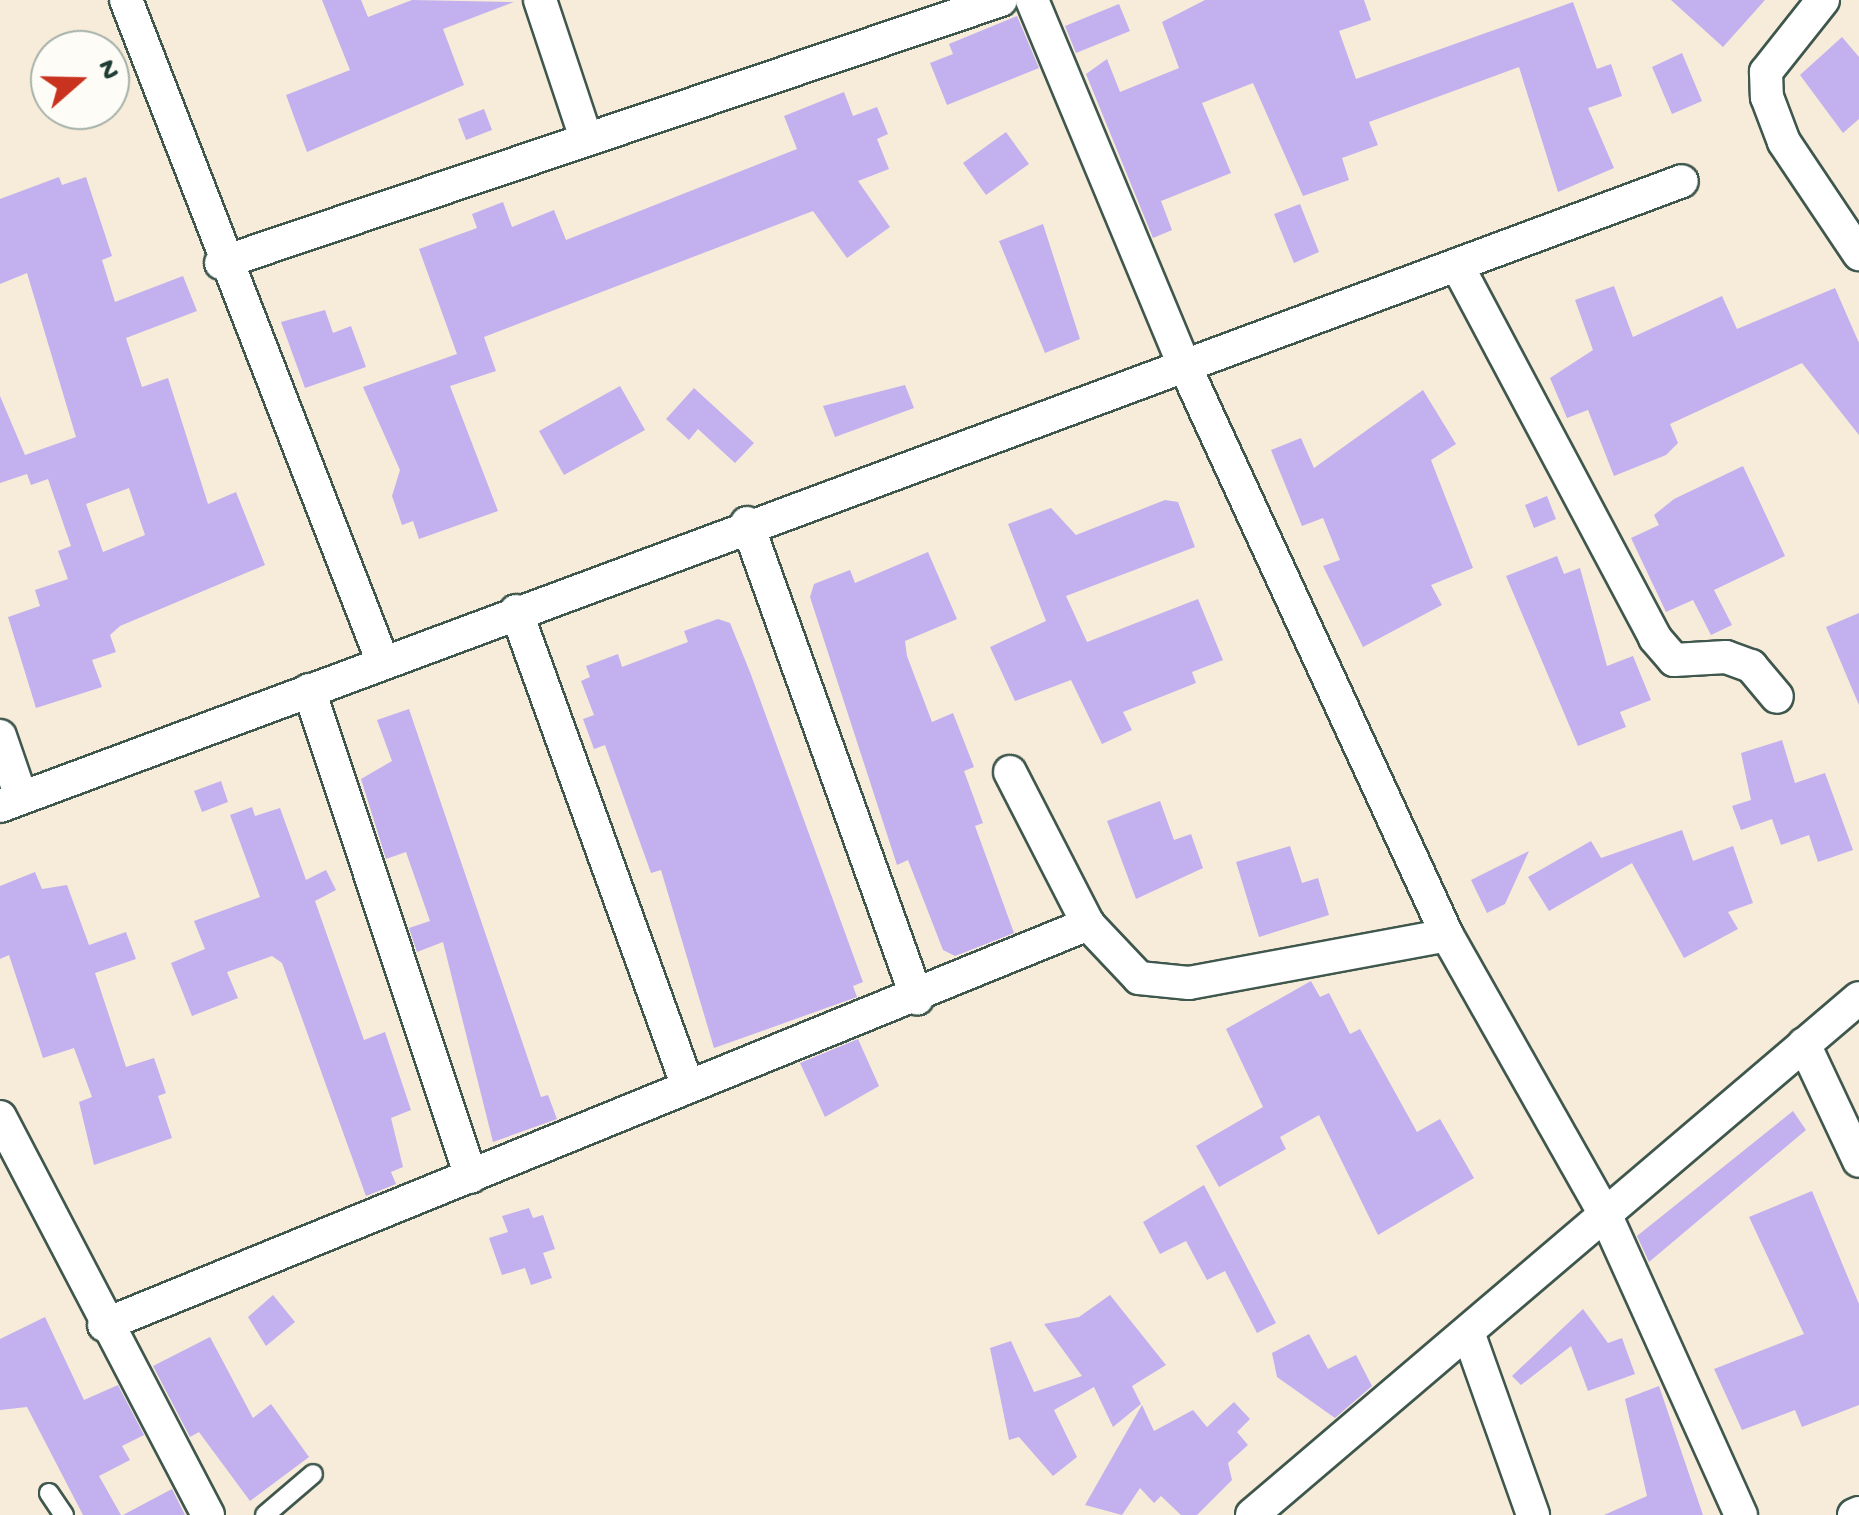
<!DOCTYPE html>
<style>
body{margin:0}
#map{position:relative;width:1859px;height:1515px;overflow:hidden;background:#f7ecd9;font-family:"Gochi Hand",sans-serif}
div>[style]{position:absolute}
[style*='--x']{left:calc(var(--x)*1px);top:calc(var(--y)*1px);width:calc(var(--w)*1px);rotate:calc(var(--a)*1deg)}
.building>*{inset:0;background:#c3b0ee}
.roads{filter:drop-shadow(2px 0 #3f574d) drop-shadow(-2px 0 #3f574d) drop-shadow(0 2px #3f574d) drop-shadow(0 -2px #3f574d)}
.lane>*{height:18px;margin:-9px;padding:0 9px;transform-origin:9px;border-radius:9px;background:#fff}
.street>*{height:32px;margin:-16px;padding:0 16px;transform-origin:16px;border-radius:16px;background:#fff}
span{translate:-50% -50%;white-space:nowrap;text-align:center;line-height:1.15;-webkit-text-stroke:8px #fdfcf7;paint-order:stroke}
.north{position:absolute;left:30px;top:30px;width:100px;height:100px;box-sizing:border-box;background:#fdfcf7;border:2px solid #a4b0a9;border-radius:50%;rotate:70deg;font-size:28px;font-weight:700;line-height:40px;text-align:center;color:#1f3d34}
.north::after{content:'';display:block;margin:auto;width:35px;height:45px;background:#c8321e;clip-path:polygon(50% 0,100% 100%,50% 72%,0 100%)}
</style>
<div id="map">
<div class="building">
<i style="clip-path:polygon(322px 0,361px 0,368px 17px,412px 0,514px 2px,443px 29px,464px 85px,307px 152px,286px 95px,350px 70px)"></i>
<i style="clip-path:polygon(1205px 0,1364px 0,1371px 20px,1339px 31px,1356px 79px,1573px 2px,1597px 69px,1611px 64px,1622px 96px,1588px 108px,1614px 168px,1558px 192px,1519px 67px,1369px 122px,1378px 145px,1342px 158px,1349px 180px,1303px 196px,1253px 83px,1202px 103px,1231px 173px,1161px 201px,1172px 230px,1153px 238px,1086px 74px,1107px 59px,1120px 92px,1179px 68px,1162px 22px)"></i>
<i style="clip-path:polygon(1671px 0,1765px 0,1723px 47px)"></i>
<i style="clip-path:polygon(1119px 4px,1130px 31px,1076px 53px,1065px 26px)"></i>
<i style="clip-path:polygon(1017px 16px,1039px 68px,947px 105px,930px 63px,953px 54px,949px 44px)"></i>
<i style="clip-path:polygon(1842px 37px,1859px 57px,1859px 119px,1843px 133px,1800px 75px)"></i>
<i style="clip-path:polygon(1682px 53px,1702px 101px,1672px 114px,1652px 67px)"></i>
<i style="clip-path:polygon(844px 92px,853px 116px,877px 107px,888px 134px,877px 139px,889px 169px,858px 181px,890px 227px,847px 258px,813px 211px,484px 337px,496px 371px,450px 386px,498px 511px,419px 539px,413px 521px,402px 525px,392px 496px,400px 470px,363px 387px,457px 354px,419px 249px,477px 228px,472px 214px,503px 202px,512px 227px,554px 210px,566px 240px,797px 149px,784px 116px)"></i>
<i style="clip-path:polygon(484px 109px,492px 130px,466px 140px,458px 119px)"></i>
<i style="clip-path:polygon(1006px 132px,1029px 164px,986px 195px,963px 163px)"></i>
<i style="clip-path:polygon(evenodd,59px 177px,62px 185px,86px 177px,112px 256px,102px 260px,115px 302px,183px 276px,197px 311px,126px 338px,142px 387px,168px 378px,208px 504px,236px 492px,265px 565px,120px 626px,110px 635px,116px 652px,92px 660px,102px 687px,36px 708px,8px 617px,40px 606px,35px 590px,68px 579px,58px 551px,71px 546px,48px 479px,31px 485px,27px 474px,0 483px,0 396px,25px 455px,76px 437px,27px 273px,0 284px,0 199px,59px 177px,129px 488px,145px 535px,103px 552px,86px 504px,129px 488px)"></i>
<i style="clip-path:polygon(1300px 204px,1319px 252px,1294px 263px,1274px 214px)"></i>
<i style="clip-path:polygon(1043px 224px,1080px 339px,1045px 353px,999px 241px)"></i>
<i style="clip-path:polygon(1614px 286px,1633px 337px,1722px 296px,1737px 329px,1835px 288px,1859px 343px,1859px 435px,1802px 363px,1670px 424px,1678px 443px,1666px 455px,1614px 476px,1588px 410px,1567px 418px,1550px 378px,1593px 350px,1575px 300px)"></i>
<i style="clip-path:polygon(325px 310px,333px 333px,351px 326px,366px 367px,305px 388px,281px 322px)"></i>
<i style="clip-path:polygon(905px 385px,914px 408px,835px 437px,823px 406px)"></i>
<i style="clip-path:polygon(620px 386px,645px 430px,564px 475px,539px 431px)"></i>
<i style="clip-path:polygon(694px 388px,754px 443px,735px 463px,698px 429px,689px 440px,666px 419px)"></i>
<i style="clip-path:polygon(1423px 390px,1456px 444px,1431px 460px,1473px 568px,1431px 585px,1442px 605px,1363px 647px,1323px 566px,1340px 560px,1323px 518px,1302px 526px,1271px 450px,1301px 438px,1314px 468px)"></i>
<i style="clip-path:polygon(1743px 466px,1785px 556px,1714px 590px,1732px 625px,1711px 635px,1693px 600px,1666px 612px,1631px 538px,1659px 525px,1654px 515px,1674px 499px)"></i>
<i style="clip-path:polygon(1547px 496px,1556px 519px,1534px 528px,1525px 505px)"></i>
<i style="clip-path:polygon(1165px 500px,1178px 502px,1195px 547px,1066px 596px,1087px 642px,1198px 599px,1223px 660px,1192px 672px,1196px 683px,1123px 712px,1132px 730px,1102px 744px,1071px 680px,1015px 701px,990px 647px,1046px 621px,1008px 524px,1051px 508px,1076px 535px)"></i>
<i style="clip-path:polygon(928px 552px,957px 619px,905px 641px,907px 656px,932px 722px,953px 713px,974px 767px,964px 771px,983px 823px,975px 826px,1014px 933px,955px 956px,943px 950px,908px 860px,897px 865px,810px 597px,814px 584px,850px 570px,855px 583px)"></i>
<i style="clip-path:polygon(1557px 556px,1564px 574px,1580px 568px,1607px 666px,1633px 656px,1651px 700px,1620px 712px,1626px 727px,1578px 746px,1506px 576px)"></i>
<i style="clip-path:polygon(1859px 613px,1859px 705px,1826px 627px)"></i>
<i style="clip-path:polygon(718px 619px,730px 623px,750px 672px,863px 982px,853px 986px,857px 997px,714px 1048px,661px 870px,651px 873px,605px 745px,594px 749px,583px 719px,594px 715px,581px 681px,590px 677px,586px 666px,618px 654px,622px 667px,688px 642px,684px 631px)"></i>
<i style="clip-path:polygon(409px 709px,541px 1097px,548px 1095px,557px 1119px,493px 1142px,443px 942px,417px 952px,409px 928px,430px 921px,406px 852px,386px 859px,361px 779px,392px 761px,377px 720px)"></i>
<i style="clip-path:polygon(1782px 740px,1795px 783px,1825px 773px,1853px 850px,1818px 862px,1809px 835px,1781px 845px,1772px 819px,1741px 830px,1732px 806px,1751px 800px,1741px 753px)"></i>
<i style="clip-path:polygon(221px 781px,228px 802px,202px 812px,194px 791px)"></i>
<i style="clip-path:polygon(1160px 801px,1174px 840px,1191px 834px,1203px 868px,1136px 899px,1107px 821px)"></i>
<i style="clip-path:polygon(252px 807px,255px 816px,280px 808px,306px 880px,326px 870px,336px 890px,315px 901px,364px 1040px,385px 1032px,411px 1110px,391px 1118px,403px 1167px,391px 1172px,396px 1184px,366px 1196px,282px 963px,272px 956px,227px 972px,238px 998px,192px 1016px,171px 963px,205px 949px,194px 921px,260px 897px,230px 815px)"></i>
<i style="clip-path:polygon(1682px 830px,1693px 861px,1733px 846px,1753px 903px,1728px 912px,1738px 929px,1684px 958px,1632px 863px,1549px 911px,1528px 877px,1591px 841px,1601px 858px)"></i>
<i style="clip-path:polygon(1290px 846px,1302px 883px,1318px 878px,1329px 915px,1259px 937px,1236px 862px)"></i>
<i style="clip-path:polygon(1529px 851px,1505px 904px,1487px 913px,1471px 880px)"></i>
<i style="clip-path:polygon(35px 872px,42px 889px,67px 885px,89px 945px,126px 932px,136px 959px,95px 973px,126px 1067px,154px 1058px,166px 1093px,158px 1096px,172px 1138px,94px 1165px,79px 1102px,92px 1097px,74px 1048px,43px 1058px,9px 955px,0 959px,0 886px)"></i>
<i style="clip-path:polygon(1311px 981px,1320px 997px,1329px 993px,1350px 1034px,1360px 1029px,1417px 1132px,1440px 1119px,1474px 1178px,1378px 1235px,1319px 1115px,1280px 1137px,1286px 1149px,1219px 1187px,1196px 1146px,1263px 1107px,1226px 1029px)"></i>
<i style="clip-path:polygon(858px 1039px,879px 1086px,825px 1117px,800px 1063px)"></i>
<i style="clip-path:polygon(1793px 1111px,1806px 1130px,1649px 1262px,1637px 1236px)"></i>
<i style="clip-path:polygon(1204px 1185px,1276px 1323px,1257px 1333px,1225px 1271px,1207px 1280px,1186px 1241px,1160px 1254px,1143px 1222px)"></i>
<i style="clip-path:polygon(1812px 1191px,1859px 1304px,1859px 1405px,1802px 1427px,1795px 1410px,1742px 1430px,1714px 1369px,1804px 1334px,1749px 1217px)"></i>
<i style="clip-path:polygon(529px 1208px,533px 1218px,543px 1215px,555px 1249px,543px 1253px,552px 1278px,531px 1285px,525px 1268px,502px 1275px,489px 1238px,508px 1232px,502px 1216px)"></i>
<i style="clip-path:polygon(273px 1295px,295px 1322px,266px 1346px,248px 1317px)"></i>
<i style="clip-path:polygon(1110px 1295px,1166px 1365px,1132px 1386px,1141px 1404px,1113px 1427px,1094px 1387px,1054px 1410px,1077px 1457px,1053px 1476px,1019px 1437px,1009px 1440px,990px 1348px,1011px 1341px,1034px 1392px,1082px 1376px,1044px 1324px,1079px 1317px)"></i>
<i style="clip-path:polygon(1583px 1309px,1608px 1343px,1622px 1338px,1635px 1374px,1588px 1391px,1571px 1346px,1521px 1385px,1512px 1376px)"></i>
<i style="clip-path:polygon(45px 1317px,84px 1400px,118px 1385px,144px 1435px,122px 1446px,130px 1460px,99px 1476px,121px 1515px,83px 1515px,27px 1407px,0 1410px,0 1339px)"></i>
<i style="clip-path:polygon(1309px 1334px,1328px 1369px,1356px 1355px,1372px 1386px,1335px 1418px,1277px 1377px,1272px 1353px)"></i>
<i style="clip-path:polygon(210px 1337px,253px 1418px,271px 1404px,309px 1457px,250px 1501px,199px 1432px,190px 1437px,153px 1366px)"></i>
<i style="clip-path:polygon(1659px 1386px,1703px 1515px,1604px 1515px,1647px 1496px,1625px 1399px)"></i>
<i style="clip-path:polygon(1234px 1402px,1250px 1419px,1237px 1432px,1248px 1445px,1228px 1463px,1232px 1480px,1197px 1515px,1181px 1515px,1161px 1496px,1154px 1503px,1140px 1488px,1122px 1515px,1085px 1505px,1142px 1405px,1154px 1431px,1193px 1410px,1207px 1427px)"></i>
<i style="clip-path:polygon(172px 1489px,185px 1515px,123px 1515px)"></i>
</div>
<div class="roads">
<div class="lane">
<i style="--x:49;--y:1493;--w:27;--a:56"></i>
<i style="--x:265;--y:1515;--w:63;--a:-40.5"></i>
</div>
<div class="street">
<i style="--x:126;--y:0;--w:708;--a:68.8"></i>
<i style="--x:540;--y:0;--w:145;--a:71.6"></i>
<i style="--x:1032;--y:0;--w:392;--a:67.4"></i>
<i style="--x:1183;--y:362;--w:631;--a:65.26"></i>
<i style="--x:1447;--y:935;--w:323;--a:60.5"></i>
<i style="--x:1606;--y:1216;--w:328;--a:65.7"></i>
<i style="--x:1823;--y:0;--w:92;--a:128.4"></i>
<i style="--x:1766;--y:72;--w:25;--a:88"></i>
<i style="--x:1767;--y:97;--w:48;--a:69.3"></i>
<i style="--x:1784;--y:142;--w:135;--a:56.2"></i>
<i style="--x:221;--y:263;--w:823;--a:-18.63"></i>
<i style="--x:1457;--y:265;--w:422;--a:62"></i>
<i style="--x:1655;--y:638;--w:29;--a:49"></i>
<i style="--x:1674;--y:660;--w:52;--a:-3.3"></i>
<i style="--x:1726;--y:657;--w:27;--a:20"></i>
<i style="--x:1751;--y:666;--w:40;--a:50"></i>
<i style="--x:747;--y:523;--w:505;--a:70.31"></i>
<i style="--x:516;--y:611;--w:506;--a:70.13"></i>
<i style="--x:309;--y:690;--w:513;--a:71.6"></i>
<i style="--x:0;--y:736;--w:65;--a:71"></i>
<i style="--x:1010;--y:772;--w:171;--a:62.8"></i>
<i style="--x:1088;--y:924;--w:74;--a:46.6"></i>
<i style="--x:1139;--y:978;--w:50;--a:5.7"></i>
<i style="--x:1189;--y:983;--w:262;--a:-10.5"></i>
<i style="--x:0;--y:806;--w:1794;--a:-20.38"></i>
<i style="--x:1804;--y:1044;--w:129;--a:64.8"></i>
<i style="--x:0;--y:1117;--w:449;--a:62.4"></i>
<i style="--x:104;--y:1325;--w:1063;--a:-22.17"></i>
<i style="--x:1468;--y:1332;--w:194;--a:70.4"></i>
<i style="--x:1252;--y:1515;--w:797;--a:-40.42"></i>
<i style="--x:1854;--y:1515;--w:5;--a:-22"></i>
</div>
</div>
<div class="north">N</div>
</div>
